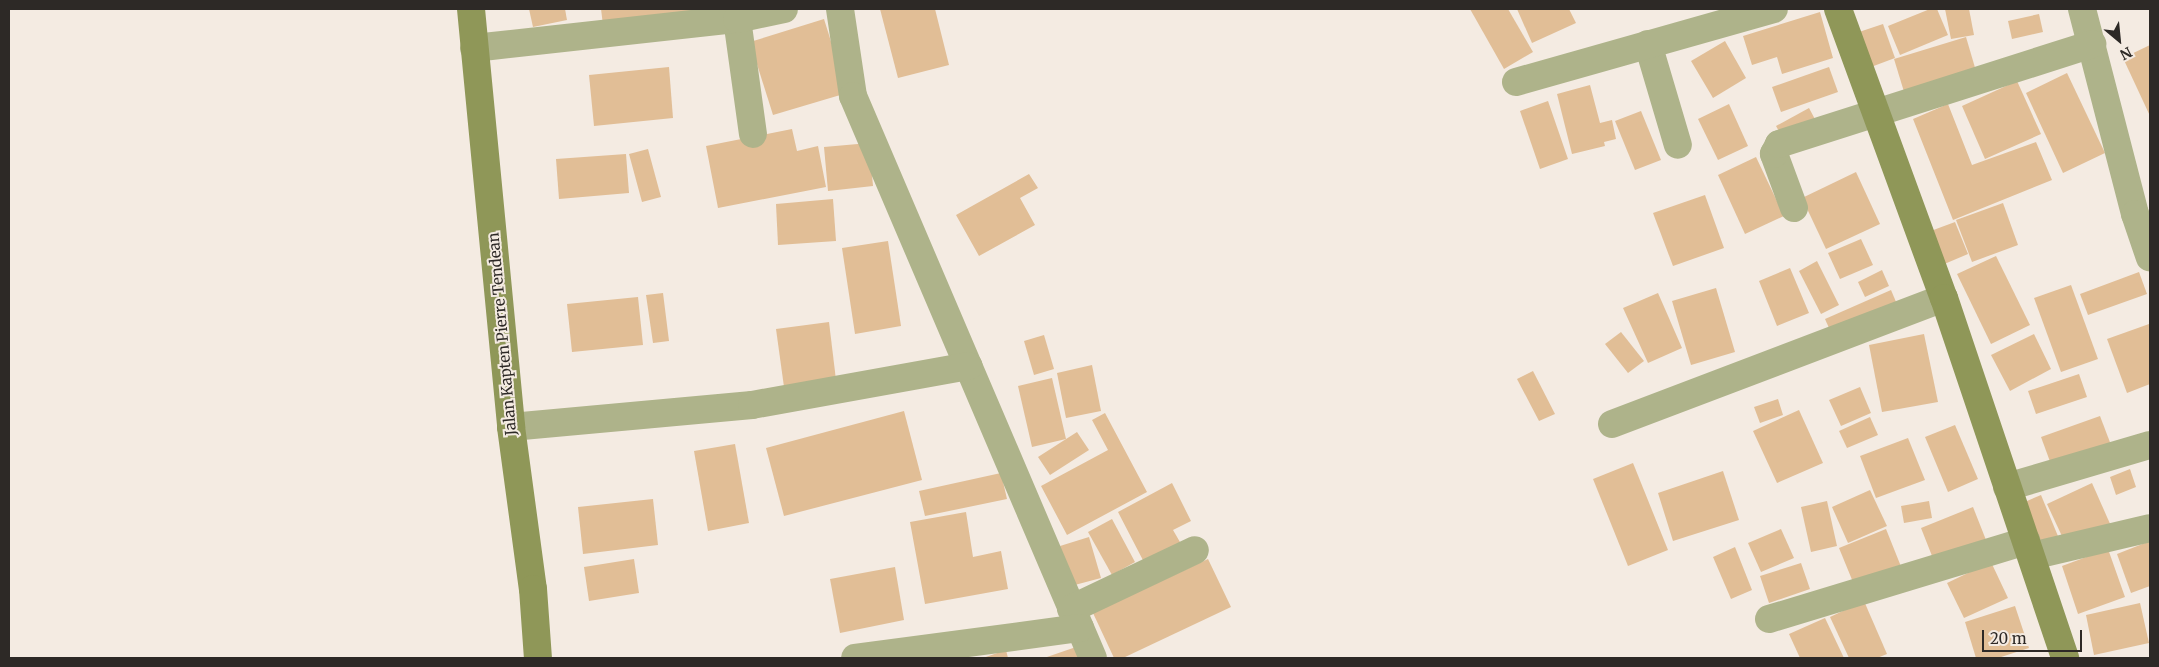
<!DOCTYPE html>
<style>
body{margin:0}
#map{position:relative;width:2159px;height:667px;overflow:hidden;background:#f4ebe2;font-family:Merriweather,serif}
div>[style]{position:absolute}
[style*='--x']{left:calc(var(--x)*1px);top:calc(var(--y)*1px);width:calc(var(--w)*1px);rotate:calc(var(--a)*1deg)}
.building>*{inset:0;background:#e1be96}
.street>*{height:28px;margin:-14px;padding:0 14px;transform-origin:14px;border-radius:14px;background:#aeb38a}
.secondary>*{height:28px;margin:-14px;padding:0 14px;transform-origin:14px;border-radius:14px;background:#8f9758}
span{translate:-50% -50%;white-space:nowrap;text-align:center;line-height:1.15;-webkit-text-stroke:4px #f4ebe2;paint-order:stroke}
.street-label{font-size:15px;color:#2d2926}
.frame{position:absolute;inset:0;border:10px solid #2d2926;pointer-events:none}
.north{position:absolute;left:2094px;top:15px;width:50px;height:50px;-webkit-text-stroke:4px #f4ebe2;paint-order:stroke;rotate:152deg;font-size:14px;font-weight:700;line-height:20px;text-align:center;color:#2d2926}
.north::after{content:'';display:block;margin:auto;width:18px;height:22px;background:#2d2926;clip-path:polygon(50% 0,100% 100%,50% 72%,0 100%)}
.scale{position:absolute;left:1982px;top:630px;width:100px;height:22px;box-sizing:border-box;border:2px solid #2d2926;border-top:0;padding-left:6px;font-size:15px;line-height:18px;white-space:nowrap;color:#2d2926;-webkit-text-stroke:4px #f4ebe2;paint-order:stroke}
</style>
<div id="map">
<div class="building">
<i style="clip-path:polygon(529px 9px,565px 9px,567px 20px,533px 27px)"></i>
<i style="clip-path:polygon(601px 9px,704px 9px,704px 15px,603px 25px)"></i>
<i style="clip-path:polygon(880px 9px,935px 9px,949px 65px,898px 78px)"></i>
<i style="clip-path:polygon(1470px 9px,1508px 9px,1533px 52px,1504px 69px)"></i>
<i style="clip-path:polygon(1517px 9px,1569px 9px,1576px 23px,1532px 43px)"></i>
<i style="clip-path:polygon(1930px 9px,1937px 9px,1948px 35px,1900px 55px,1888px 26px)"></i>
<i style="clip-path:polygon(1945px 9px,1969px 9px,1974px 35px,1951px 39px)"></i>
<i style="clip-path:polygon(1820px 12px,1833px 58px,1782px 74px,1777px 57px,1752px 65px,1743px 36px)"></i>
<i style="clip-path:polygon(2039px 14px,2043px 32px,2012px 39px,2008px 21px)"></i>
<i style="clip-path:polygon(824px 19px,847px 93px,773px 115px,750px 42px)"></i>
<i style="clip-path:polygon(1883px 24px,1895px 58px,1871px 67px,1859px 32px)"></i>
<i style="clip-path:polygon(1966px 37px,1976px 71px,1905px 95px,1894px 59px)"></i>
<i style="clip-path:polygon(1725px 41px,1746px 78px,1713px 98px,1691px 61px)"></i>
<i style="clip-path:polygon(2150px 45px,2150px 116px,2123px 58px)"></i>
<i style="clip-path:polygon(669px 67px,673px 118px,594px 126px,589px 75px)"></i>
<i style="clip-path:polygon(1829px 67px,1838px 92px,1781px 112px,1772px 87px)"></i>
<i style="clip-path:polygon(2067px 73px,2105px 153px,2063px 173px,2026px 93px)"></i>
<i style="clip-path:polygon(2017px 81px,2041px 134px,1985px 159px,1962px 106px)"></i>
<i style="clip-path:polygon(1590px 85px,1600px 123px,1612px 120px,1616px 139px,1604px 142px,1605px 146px,1572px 154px,1557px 94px)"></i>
<i style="clip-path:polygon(1548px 101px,1568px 159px,1540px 169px,1520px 111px)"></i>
<i style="clip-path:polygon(1729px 104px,1748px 146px,1718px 160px,1698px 119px)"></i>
<i style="clip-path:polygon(1948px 104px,1972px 165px,2036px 142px,2052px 180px,1953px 220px,1913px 119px)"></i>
<i style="clip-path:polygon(1809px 108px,1817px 123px,1784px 140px,1776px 126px)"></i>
<i style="clip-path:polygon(1641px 111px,1661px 160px,1635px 170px,1615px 121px)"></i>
<i style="clip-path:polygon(792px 129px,797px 151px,818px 146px,826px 187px,718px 208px,706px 146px)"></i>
<i style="clip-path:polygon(869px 143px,873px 186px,828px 191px,824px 147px)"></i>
<i style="clip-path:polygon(648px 149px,661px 197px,642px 202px,629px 154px)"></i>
<i style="clip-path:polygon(626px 154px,629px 193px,559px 199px,556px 159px)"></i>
<i style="clip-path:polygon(1756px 157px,1784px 216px,1745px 234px,1718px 175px)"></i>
<i style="clip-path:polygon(1856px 172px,1880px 224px,1826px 249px,1802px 198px)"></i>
<i style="clip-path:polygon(1029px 174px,1038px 188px,1020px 198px,1035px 225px,979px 256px,956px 215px)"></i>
<i style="clip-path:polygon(1705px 195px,1724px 248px,1673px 266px,1653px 213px)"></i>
<i style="clip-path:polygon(833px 199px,836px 241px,778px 245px,776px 204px)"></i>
<i style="clip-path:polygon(2003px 203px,2018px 245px,1972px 262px,1956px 220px)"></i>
<i style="clip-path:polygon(1955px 222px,1968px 254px,1942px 265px,1928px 232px)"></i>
<i style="clip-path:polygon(1861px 239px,1873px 265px,1840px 279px,1828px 253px)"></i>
<i style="clip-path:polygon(888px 241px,901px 326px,855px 334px,842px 248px)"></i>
<i style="clip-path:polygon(1996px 256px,2030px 325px,1991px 344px,1957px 274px)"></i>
<i style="clip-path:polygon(1817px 261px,1839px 305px,1821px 314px,1799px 271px)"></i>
<i style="clip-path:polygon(1790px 268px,1809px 313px,1777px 326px,1759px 281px)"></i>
<i style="clip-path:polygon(1882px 270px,1889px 286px,1865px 297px,1858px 282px)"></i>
<i style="clip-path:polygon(2139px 272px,2147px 294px,2088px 315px,2080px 294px)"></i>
<i style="clip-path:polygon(2071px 285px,2098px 359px,2061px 372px,2034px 298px)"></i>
<i style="clip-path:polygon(1716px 288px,1735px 352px,1691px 365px,1672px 301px)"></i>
<i style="clip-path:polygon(1891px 290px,1899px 309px,1833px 337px,1825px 319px)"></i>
<i style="clip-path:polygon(663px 293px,669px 341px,653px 343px,646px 295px)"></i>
<i style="clip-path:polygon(1658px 293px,1682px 348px,1648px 363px,1623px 308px)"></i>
<i style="clip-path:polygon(638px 297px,643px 345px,572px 352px,567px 304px)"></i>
<i style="clip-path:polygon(829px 322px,836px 380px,784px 387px,776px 329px)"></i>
<i style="clip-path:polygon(2149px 324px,2150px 384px,2127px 393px,2107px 339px)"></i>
<i style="clip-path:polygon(1621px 332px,1644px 361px,1628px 373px,1605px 344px)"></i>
<i style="clip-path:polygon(1924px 334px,1938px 402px,1882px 412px,1869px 345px)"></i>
<i style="clip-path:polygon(2034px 334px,2051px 369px,2010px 391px,1991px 355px)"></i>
<i style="clip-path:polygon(1044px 335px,1054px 369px,1034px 375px,1024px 341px)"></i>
<i style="clip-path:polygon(1092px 365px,1101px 411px,1066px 418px,1057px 373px)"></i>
<i style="clip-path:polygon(1533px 371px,1555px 414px,1539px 421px,1517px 379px)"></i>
<i style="clip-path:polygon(2079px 374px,2087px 397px,2036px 414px,2028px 391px)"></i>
<i style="clip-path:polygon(1052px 378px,1066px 439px,1032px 447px,1018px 386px)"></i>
<i style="clip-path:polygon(1860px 387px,1871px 413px,1841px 426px,1829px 400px)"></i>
<i style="clip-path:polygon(1778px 399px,1783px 415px,1760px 423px,1754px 407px)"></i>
<i style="clip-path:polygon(1799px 410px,1823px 463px,1777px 483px,1753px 431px)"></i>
<i style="clip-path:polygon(904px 411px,922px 480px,784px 516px,766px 448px)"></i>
<i style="clip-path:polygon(1105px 413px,1147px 492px,1067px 535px,1041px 486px,1108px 450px,1092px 420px)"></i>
<i style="clip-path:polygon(2100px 416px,2111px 445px,2052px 467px,2041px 437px)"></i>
<i style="clip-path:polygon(1870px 417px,1878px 435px,1847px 448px,1839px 431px)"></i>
<i style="clip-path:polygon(1955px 425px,1978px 479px,1948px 492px,1925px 437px)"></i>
<i style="clip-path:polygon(1077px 432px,1089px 450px,1050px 475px,1038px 457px)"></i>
<i style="clip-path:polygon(1908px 438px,1925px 480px,1876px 498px,1860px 456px)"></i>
<i style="clip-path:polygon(735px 444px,749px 523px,708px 531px,694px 451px)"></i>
<i style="clip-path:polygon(1633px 463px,1668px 550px,1628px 566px,1593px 479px)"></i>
<i style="clip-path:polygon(2130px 469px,2136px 487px,2116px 495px,2110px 477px)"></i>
<i style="clip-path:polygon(1723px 471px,1739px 520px,1673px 541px,1658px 493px)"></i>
<i style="clip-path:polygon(1001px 473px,1007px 499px,925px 516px,919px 491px)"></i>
<i style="clip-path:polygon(1172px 483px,1191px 521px,1173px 530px,1184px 549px,1147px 568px,1118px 512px)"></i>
<i style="clip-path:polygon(2092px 483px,2111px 526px,2067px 547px,2047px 504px)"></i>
<i style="clip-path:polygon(1870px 490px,1887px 526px,1848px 543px,1832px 507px)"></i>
<i style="clip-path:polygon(2041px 495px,2060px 541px,2040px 550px,2020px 504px)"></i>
<i style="clip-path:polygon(653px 499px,658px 545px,583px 554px,578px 507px)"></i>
<i style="clip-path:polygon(1827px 501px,1837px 546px,1811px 552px,1801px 507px)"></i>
<i style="clip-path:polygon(1929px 501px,1932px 518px,1904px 523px,1901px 506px)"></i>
<i style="clip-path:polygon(1973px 507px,1986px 540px,1934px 561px,1921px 528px)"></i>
<i style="clip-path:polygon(966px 512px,973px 557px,1001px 551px,1008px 589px,925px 604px,910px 522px)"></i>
<i style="clip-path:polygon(1112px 519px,1135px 562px,1112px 575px,1088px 532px)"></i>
<i style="clip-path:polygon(1781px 529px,1794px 558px,1761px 572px,1748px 543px)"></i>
<i style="clip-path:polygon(1886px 529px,1902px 569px,1855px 587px,1839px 548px)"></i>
<i style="clip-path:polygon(1089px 537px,1101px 578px,1071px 586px,1060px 546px)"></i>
<i style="clip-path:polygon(2150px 541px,2150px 586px,2131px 593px,2117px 554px)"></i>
<i style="clip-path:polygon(1735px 547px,1752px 590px,1731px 599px,1713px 557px)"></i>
<i style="clip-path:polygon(2108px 549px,2125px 597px,2078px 614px,2062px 566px)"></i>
<i style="clip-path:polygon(634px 559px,639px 593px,589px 601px,584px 567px)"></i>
<i style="clip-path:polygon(1208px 559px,1231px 607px,1123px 658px,1114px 658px,1093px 613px)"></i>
<i style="clip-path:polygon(1991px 562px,2008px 598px,1964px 618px,1947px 583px)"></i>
<i style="clip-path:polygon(1801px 563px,1810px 589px,1769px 603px,1760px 576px)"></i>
<i style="clip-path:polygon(895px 567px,904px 620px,840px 633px,830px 579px)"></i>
<i style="clip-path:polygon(1864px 601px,1887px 654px,1877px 658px,1849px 658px,1830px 617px)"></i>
<i style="clip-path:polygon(2140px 603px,2149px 643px,2094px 655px,2086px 615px)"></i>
<i style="clip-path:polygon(2015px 606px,2029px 648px,1998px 658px,1976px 658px,1965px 622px)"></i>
<i style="clip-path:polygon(1825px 618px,1844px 658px,1800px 658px,1789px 634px)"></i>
<i style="clip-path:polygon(1076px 647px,1080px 658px,1044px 658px)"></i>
<i style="clip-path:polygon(1006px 650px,1008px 658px,983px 658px)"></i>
</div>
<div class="street">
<i style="--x:840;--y:9;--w:88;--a:81.5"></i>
<i style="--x:853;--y:96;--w:611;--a:66.88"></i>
<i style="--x:2082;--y:9;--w:212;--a:75.5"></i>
<i style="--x:2135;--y:214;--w:46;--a:71.2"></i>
<i style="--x:737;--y:19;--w:116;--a:82.1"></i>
<i style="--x:1648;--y:44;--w:105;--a:73.5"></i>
<i style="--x:474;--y:48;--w:265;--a:-6.3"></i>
<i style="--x:737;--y:19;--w:48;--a:-12"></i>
<i style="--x:1516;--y:82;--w:268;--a:-15.8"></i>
<i style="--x:1794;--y:208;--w:58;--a:-110.3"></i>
<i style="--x:1774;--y:154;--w:11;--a:-63"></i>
<i style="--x:1779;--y:144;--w:329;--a:-17.7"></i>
<i style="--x:1612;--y:424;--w:355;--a:-20.8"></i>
<i style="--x:511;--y:427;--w:242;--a:-5.2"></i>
<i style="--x:752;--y:405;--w:220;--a:-10.2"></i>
<i style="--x:2007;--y:487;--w:149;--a:-16.4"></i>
<i style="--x:2032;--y:556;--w:121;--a:-13.3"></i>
<i style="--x:1071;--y:609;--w:137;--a:-25.4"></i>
<i style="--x:1769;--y:619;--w:269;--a:-16.9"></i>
<i style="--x:855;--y:658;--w:227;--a:-7.6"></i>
</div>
<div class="secondary">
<i style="--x:471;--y:9;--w:420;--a:84.5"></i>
<i style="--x:511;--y:427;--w:163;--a:82.3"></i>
<i style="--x:533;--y:589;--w:69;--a:85.9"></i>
<i style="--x:1838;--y:9;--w:308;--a:69.9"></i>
<i style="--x:1944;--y:298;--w:380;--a:71.4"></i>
</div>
<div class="street-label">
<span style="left:502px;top:334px;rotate:-95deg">Jalan Kapten Pierre Tendean</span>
</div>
<div class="frame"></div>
<div class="north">N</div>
<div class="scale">20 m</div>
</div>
